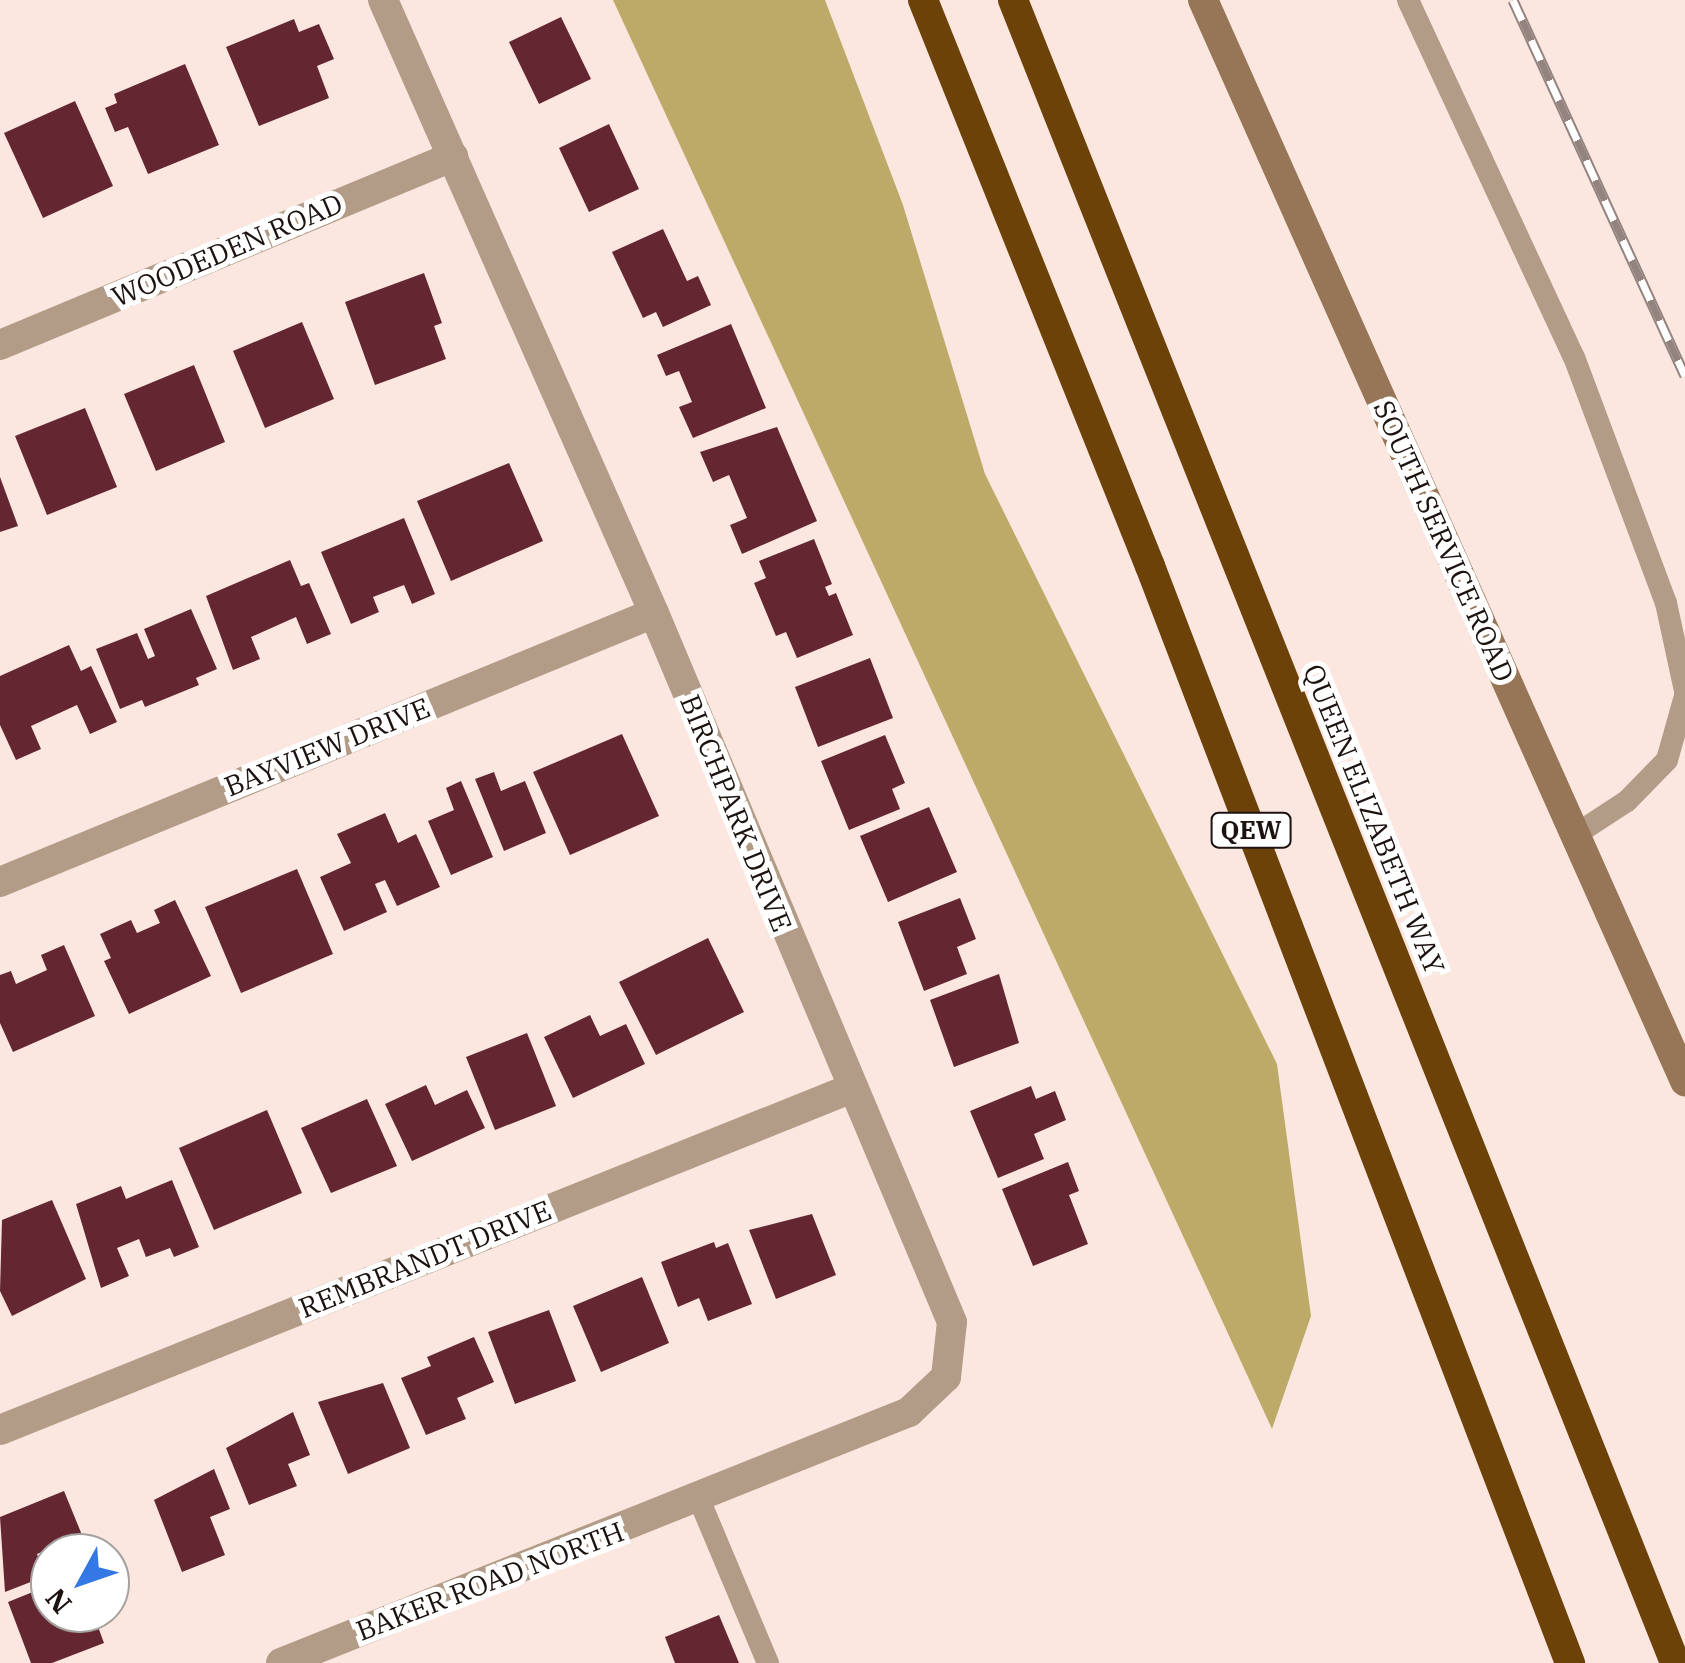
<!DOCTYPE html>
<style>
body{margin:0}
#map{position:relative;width:1685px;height:1663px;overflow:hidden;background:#fce7e0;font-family:"IBM Plex Serif",serif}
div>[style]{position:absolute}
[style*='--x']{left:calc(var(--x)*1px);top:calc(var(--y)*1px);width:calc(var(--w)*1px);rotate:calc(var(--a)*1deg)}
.forest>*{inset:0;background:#bdaa68}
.building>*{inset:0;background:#642732}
.lane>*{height:22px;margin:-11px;padding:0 11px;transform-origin:11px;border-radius:11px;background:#b29c87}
.street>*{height:30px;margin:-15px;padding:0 15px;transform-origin:15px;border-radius:15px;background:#b29c87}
.secondary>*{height:30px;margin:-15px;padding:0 15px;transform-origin:15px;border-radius:15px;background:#967656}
.highway>*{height:30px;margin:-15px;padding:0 15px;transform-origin:15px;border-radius:15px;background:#6d4209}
.rail>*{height:11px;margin-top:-5.5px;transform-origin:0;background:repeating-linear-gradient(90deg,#fff 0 22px,#93847f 0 44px);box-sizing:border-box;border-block:2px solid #93847f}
span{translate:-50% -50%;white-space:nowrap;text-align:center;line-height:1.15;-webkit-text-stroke:10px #fff;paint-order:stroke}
.shield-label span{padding:2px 8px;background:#fff;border:2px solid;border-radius:8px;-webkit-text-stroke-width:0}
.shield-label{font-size:25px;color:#1c1310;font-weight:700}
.street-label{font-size:28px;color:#1c1310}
.north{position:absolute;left:30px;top:1533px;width:100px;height:100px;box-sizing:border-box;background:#fff;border:2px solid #a4a19f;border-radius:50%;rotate:230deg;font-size:28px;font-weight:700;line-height:40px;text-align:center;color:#1c1310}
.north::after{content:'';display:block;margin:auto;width:35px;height:45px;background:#3478e5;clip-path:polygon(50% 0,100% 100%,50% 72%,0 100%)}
</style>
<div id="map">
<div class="forest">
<i style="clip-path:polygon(613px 0,825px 0,903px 205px,985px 474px,1277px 1064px,1311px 1316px,1272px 1429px)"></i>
</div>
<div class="building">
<i style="clip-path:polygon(561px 17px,591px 79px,539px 104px,509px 42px)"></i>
<i style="clip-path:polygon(294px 19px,299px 32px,319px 24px,334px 59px,317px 66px,329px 98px,259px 126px,226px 47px)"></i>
<i style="clip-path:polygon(185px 64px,219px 145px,148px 174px,128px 127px,115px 132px,105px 108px,117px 103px,114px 94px)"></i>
<i style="clip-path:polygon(75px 101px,113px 186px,43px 218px,4px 133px)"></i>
<i style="clip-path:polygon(609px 124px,639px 189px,589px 212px,559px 148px)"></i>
<i style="clip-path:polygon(663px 229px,687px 281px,698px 276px,711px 305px,663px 327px,656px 312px,643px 318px,612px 252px)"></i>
<i style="clip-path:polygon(424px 273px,442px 323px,434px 326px,446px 359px,375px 385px,345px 302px)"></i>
<i style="clip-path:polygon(302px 322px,334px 399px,265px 428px,233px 351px)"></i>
<i style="clip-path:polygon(731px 324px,766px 408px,693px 438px,679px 407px,692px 402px,679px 371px,666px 376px,657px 355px)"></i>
<i style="clip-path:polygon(194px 365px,225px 442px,156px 471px,124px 394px)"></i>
<i style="clip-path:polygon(85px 408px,117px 487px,47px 515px,15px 436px)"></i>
<i style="clip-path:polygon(777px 427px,817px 521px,742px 554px,730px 525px,747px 518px,729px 475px,713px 482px,700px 452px)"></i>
<i style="clip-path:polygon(509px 463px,543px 541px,451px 581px,417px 501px)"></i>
<i style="clip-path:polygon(0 477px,18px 526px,0 532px)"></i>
<i style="clip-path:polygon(404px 518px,435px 594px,412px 604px,404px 585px,373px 597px,379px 612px,351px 624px,321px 552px)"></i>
<i style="clip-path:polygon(814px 539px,832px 584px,825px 587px,829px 596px,836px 593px,853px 635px,797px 658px,786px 632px,776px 636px,754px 583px,766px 578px,759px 561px)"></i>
<i style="clip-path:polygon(290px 560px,301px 586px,309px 583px,331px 634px,307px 644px,296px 617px,251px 637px,260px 659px,233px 670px,206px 596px)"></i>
<i style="clip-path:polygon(191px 609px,217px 669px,196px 678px,199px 685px,145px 707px,142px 700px,120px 709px,96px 649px,137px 633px,148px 659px,155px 656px,144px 629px)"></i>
<i style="clip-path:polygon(69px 645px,81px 671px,91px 666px,117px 722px,90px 734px,77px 705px,31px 726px,41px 749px,16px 760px,0 725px,0 676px)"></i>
<i style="clip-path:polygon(870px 658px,893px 718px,818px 747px,795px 687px)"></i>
<i style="clip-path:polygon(622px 734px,659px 816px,570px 855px,533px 772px)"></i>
<i style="clip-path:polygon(885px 735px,905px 783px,892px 789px,900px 809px,849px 830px,821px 761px)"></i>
<i style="clip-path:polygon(494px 772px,501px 791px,525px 781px,546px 833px,504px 851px,475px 779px)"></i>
<i style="clip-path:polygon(461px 781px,493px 857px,451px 875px,428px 821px,454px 810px,446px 788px)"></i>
<i style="clip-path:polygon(929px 807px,957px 872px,888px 902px,860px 836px)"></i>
<i style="clip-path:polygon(385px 813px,398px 843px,416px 834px,440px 887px,397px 906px,385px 880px,375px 884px,387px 912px,344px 931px,320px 877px,351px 863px,337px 834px)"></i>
<i style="clip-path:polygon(297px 869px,333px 954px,241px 993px,205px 907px)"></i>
<i style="clip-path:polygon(960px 898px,976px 939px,957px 947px,967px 974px,924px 991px,898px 922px)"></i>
<i style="clip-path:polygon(175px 900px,211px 976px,129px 1014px,104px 961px,111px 958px,100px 934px,131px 920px,137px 933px,160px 923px,154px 910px)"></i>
<i style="clip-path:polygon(708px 938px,744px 1012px,656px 1055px,619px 982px)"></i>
<i style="clip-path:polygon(64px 945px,95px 1016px,13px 1052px,0 1023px,0 975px,11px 971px,16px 984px,47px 970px,41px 955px)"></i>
<i style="clip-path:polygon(999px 974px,1019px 1043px,954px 1067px,930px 1000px)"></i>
<i style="clip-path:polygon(590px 1015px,600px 1036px,626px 1024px,645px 1064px,573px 1098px,544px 1037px)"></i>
<i style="clip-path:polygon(527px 1033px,556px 1106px,495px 1130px,466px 1057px)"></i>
<i style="clip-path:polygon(426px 1085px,435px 1105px,467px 1090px,485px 1128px,412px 1161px,385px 1104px)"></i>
<i style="clip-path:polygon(1031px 1086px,1036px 1099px,1055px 1091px,1066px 1120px,1034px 1134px,1044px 1159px,998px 1178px,970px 1111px)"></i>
<i style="clip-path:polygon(367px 1099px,397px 1166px,331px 1193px,301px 1128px)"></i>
<i style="clip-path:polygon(267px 1110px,302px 1193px,214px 1230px,179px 1148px)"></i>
<i style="clip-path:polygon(1068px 1162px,1079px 1191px,1069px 1195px,1088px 1244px,1033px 1266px,1002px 1189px)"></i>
<i style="clip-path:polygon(172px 1180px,199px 1247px,174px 1257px,170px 1248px,146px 1257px,139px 1239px,117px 1248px,129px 1276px,101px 1288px,76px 1204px,121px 1186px,126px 1199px)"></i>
<i style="clip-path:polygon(52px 1200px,86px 1279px,12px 1316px,0 1291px,2px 1220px)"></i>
<i style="clip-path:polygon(812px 1214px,836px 1275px,776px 1299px,749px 1230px)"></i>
<i style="clip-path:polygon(714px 1242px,716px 1248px,728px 1243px,752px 1304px,708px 1321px,699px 1298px,678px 1307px,661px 1262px)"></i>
<i style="clip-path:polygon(642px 1277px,669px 1343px,601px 1372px,573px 1306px)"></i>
<i style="clip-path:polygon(549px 1310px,576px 1381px,515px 1404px,488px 1332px)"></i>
<i style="clip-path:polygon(474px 1337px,494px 1382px,457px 1398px,466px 1419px,426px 1435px,401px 1378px,431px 1366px,427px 1357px)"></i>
<i style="clip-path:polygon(383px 1383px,410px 1448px,348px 1474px,318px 1402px)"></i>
<i style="clip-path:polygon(293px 1412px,310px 1455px,288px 1464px,297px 1486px,249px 1505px,226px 1448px)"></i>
<i style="clip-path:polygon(214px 1469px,230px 1509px,210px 1517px,225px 1555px,182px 1572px,154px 1500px)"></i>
<i style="clip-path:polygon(64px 1491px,82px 1535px,37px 1554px,46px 1576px,5px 1592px,0 1517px)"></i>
<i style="clip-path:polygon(50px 1585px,50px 1613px,93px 1613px,104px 1643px,52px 1663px,31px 1663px,8px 1602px)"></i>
<i style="clip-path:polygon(719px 1615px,739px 1663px,675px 1663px,665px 1637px)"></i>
</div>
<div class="lane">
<i style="--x:1408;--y:0;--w:394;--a:65.1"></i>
<i style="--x:1574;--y:357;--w:263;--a:69.5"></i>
<i style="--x:1666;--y:603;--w:90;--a:77.8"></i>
<i style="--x:1575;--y:835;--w:62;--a:-33.2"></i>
<i style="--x:1627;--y:801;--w:57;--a:-45.7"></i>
<i style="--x:1667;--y:760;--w:66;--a:-74.3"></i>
<i style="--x:699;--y:1499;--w:178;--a:67.2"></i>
</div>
<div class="street">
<i style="--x:0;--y:345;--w:491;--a:-22.6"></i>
<i style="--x:0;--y:882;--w:707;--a:-22.36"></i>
<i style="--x:0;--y:1430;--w:916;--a:-21.86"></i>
<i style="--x:281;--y:1663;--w:676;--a:-21.79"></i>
<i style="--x:909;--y:1412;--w:51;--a:-43.4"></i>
<i style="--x:946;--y:1377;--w:55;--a:-83.8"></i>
<i style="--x:952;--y:1322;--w:769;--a:-112.8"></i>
<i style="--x:654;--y:613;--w:670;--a:-113.85"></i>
</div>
<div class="secondary">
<i style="--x:1203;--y:0;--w:1184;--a:65.97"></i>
</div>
<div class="highway">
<i style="--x:923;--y:0;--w:610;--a:68.15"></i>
<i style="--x:1150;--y:566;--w:1175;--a:69.05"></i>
<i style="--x:1013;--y:0;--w:1790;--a:68.29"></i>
</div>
<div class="rail">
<i style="--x:1513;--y:0;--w:413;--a:65.4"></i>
</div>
<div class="shield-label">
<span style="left:1251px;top:830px">QEW</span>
</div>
<div class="street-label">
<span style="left:227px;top:250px;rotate:-23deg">WOODEDEN ROAD</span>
<span style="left:1444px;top:541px;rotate:66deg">SOUTH SERVICE ROAD</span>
<span style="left:327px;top:747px;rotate:-22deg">BAYVIEW DRIVE</span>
<span style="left:736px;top:813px;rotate:68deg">BIRCHPARK DRIVE</span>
<span style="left:1374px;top:819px;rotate:68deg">QUEEN ELIZABETH WAY</span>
<span style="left:425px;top:1259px;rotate:-22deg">REMBRANDT DRIVE</span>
<span style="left:490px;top:1581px;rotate:-21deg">BAKER ROAD NORTH</span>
</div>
<div class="north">N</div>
</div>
